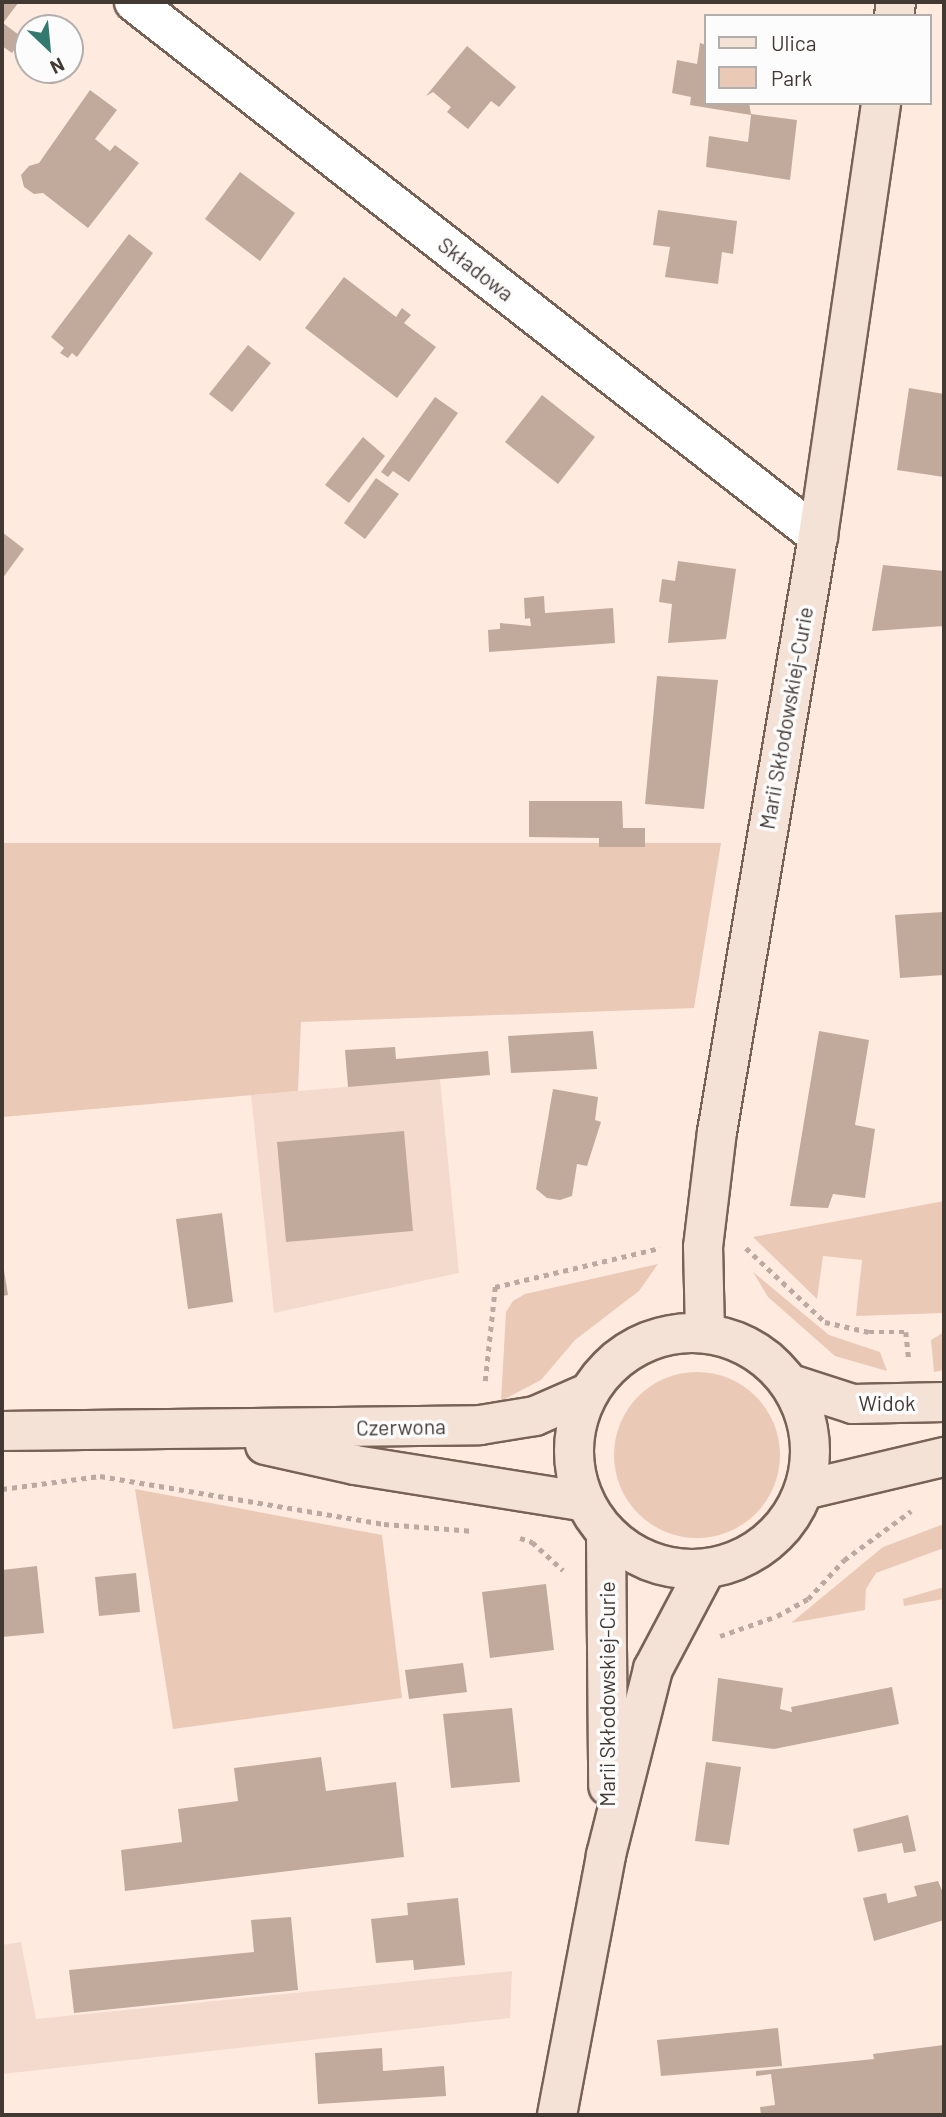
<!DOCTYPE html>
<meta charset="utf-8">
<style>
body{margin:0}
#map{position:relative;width:946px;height:2117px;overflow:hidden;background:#ffeadf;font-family:Barlow,sans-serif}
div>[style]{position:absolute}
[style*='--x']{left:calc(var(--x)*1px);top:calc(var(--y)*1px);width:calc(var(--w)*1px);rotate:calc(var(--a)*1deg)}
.built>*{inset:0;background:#f4dacd}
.green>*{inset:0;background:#ebc9b7}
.round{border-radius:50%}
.building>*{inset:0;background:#c1aa9c}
.path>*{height:4.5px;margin-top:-2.25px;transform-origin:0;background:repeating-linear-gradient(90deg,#bbaaa1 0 5px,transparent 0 10px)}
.roads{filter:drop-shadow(2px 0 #786256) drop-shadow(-2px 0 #786256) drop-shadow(0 2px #786256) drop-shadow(0 -2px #786256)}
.street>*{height:38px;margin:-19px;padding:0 19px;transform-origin:19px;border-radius:19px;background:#fff}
.secondary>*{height:38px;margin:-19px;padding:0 19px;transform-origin:19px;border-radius:19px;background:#f5e2d7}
.secondary>.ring{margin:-19px;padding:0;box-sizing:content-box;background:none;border:38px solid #f5e2d7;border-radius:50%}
span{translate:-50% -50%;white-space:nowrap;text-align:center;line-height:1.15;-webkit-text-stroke:7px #fcfcfc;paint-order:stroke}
.street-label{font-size:21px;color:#423933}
.frame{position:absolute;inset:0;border:4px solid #423933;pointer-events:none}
.legend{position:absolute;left:704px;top:14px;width:228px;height:91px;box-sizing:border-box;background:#fcfcfc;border:2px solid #b2aeac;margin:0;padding:9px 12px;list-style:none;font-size:21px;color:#423933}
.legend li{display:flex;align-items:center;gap:14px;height:35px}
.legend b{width:35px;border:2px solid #b2aeac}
.north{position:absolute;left:14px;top:14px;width:70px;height:70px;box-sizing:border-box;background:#fcfcfc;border:2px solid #b2aeac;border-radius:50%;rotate:154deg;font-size:19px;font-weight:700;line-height:28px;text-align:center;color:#423933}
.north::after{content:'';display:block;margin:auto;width:24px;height:32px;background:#337970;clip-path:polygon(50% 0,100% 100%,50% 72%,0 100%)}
</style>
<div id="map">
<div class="built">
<i style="clip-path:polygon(440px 1079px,459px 1273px,274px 1313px,251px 1095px)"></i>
<i style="clip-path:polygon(21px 1942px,36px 2019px,512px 1971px,510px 2018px,2px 2074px,2px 1945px)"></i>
</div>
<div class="green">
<i style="clip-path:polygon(2px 843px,721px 843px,694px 1008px,301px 1022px,298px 1091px,2px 1117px)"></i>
<i style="clip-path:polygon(944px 1201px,944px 1313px,856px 1316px,862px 1260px,823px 1256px,817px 1299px,753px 1237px)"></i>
<i style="clip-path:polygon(658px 1264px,639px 1291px,575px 1340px,541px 1380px,501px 1401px,506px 1312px,513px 1301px,525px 1294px)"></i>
<i style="clip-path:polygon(753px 1272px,829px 1335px,880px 1352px,887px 1371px,835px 1356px,768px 1297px)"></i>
<i style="clip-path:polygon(944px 1332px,944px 1370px,934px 1372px,931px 1340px)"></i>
<i class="round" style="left:614px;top:1372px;width:166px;height:166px"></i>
<i style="clip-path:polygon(135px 1489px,382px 1535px,402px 1698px,173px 1729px)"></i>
<i style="clip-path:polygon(944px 1524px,944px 1548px,876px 1573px,866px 1589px,865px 1610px,791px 1623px,883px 1547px)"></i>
<i style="clip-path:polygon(944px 1587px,944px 1599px,904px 1606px,903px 1599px)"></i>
</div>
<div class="building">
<i style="clip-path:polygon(2px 2px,19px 2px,3px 23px,23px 38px,12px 53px,2px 46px)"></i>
<i style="clip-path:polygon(700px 43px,706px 45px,706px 103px,749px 103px,751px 114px,797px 120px,790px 180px,706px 167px,709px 136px,748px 142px,751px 115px,690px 105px,691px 97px,672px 93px,677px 60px,697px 64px)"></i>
<i style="clip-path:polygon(467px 46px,516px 87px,499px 107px,491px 101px,468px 129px,447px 112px,451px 107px,433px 92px,426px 96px)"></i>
<i style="clip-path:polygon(90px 90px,117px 110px,95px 139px,110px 151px,115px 145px,139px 163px,88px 228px,43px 193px,34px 194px,24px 187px,21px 175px,29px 166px,39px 163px)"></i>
<i style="clip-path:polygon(240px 172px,295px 213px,260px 261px,205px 219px)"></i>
<i style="clip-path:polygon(658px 210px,737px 221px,733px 254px,722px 252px,718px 284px,665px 277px,670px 247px,653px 245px)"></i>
<i style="clip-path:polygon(129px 234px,153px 253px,77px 357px,72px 353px,68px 358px,60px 353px,64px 348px,51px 337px)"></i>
<i style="clip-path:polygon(344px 277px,396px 317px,402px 308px,411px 315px,404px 323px,436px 347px,397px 398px,305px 328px)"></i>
<i style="clip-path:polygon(248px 345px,271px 363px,232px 412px,209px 394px)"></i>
<i style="clip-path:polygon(909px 388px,944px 394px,944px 477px,897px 470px)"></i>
<i style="clip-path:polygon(542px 395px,595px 437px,558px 484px,505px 442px)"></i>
<i style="clip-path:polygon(435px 397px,458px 413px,409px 482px,393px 471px,388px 477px,381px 472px)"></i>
<i style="clip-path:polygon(363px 437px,385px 456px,349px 503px,325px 485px)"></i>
<i style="clip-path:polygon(376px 478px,399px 494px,365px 539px,344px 523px)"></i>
<i style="clip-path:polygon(2px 532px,24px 549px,2px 579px)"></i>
<i style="clip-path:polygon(678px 561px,736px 569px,726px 639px,668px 643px,672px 604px,659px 602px,662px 579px,675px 581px)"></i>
<i style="clip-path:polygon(883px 565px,944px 571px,944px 626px,872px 631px)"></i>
<i style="clip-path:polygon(544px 596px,545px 613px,613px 608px,615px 643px,489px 652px,488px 630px,500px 629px,500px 623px,531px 626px,530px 618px,525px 619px,524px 598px)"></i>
<i style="clip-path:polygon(657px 676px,718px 680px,704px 809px,645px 804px)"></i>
<i style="clip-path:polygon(529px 801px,622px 801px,623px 828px,645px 828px,645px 847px,599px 847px,599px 838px,529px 837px)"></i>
<i style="clip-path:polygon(944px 912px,944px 975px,900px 978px,895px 915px)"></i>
<i style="clip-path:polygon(593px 1031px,597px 1069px,511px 1073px,508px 1036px)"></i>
<i style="clip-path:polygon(819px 1031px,869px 1040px,855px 1125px,875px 1129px,865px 1198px,833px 1194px,828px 1208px,790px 1206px)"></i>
<i style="clip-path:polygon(395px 1047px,396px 1059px,488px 1051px,490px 1075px,348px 1087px,345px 1050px)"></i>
<i style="clip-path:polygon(553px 1089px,598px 1097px,595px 1120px,601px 1122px,587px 1166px,577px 1164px,572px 1196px,560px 1200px,547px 1198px,536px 1189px)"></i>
<i style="clip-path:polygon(404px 1131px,413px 1231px,286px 1242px,277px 1142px)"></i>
<i style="clip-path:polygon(222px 1213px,233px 1302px,188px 1309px,176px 1219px)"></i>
<i style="clip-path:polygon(2px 1258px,8px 1295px,2px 1296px)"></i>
<i style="clip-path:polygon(37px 1566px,44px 1633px,2px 1637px,2px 1570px)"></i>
<i style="clip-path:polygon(136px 1573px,140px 1612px,99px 1616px,95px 1577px)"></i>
<i style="clip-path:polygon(546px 1584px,554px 1650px,490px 1658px,482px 1592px)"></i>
<i style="clip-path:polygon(463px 1663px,467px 1692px,409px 1699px,405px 1670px)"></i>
<i style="clip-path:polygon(718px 1678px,783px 1688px,780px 1709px,792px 1712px,791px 1707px,892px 1687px,899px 1724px,774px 1749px,712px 1741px)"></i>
<i style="clip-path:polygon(512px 1708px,520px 1782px,451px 1788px,443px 1714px)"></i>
<i style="clip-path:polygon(321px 1757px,326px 1791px,396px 1782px,404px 1857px,125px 1891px,121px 1850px,182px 1842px,178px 1809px,238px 1801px,234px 1768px)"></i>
<i style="clip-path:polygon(706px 1762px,741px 1767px,729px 1845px,695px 1841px)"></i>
<i style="clip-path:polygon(908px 1815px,916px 1851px,904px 1853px,902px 1843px,858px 1852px,853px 1829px)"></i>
<i style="clip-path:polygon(938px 1881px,944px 1895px,944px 1920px,874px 1941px,863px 1898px,886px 1893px,888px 1903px,917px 1896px,914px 1886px)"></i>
<i style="clip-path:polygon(458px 1898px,465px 1965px,414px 1970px,413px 1960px,376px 1963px,371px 1919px,408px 1915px,407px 1903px)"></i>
<i style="clip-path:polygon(291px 1917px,298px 1990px,74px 2013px,69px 1970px,254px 1952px,251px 1920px)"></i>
<i style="clip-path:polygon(778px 2028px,782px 2066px,661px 2076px,657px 2040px)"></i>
<i style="clip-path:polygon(944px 2045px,944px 2115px,761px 2115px,760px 2107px,775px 2105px,771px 2074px,756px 2076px,756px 2071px,874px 2059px,873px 2054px)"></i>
<i style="clip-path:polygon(382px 2048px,383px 2071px,444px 2066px,446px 2096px,318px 2104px,315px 2053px)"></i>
</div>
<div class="path">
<i style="--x:746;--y:1248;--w:108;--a:43.1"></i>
<i style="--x:825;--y:1322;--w:45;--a:12.8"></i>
<i style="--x:869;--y:1332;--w:37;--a:0"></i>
<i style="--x:906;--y:1332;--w:27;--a:84"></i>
<i style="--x:485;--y:1381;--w:95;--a:-83.9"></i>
<i style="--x:495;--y:1287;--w:170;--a:-13.3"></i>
<i style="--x:2;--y:1489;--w:99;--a:-7.6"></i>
<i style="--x:100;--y:1476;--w:288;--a:9.6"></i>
<i style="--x:384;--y:1524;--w:90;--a:4.4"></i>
<i style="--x:520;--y:1538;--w:13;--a:18"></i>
<i style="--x:532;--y:1542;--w:42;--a:42.1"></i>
<i style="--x:720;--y:1636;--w:60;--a:-19.3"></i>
<i style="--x:777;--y:1616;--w:35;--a:-29"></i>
<i style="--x:808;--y:1599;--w:53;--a:-47.3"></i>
<i style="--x:844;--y:1560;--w:83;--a:-36.2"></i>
</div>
<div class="roads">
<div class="street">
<i style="--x:134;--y:2;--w:868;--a:37.98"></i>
</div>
<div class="secondary">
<i style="--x:894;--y:16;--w:14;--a:-82"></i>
<i style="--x:705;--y:1333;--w:86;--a:-91.3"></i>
<i style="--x:703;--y:1247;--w:116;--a:-83.1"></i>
<i style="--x:717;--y:1132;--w:604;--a:-80.38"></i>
<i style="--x:818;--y:536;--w:438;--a:-81.7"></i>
<i class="ring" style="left:574px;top:1333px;width:198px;height:198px"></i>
<i style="--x:791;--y:1384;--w:65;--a:17.9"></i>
<i style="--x:853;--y:1404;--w:91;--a:-1.3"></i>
<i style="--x:2;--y:1431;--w:478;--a:-0.7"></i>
<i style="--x:480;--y:1425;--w:56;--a:-9.3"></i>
<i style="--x:535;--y:1416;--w:58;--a:-23.5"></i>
<i style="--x:265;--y:1445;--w:92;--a:12.5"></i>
<i style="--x:355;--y:1465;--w:233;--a:9.1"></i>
<i style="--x:804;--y:1490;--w:144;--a:-13.3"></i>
<i style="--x:606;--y:1533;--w:253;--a:89.5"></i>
<i style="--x:557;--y:2115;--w:265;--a:-79.3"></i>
<i style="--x:606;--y:1855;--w:192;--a:-75.8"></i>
<i style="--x:653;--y:1669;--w:113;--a:-62.1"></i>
</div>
</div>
<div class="street-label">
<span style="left:476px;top:269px;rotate:38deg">Składowa</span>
<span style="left:786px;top:718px;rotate:-80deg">Marii Skłodowskiej-Curie</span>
<span style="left:887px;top:1403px">Widok</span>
<span style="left:401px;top:1427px;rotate:-1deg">Czerwona</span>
<span style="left:607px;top:1694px;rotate:-90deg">Marii Skłodowskiej-Curie</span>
</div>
<div class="frame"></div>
<ul class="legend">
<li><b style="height:9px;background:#f5e2d7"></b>Ulica</li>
<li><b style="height:19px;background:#ebc9b7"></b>Park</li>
</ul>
<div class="north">N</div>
</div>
